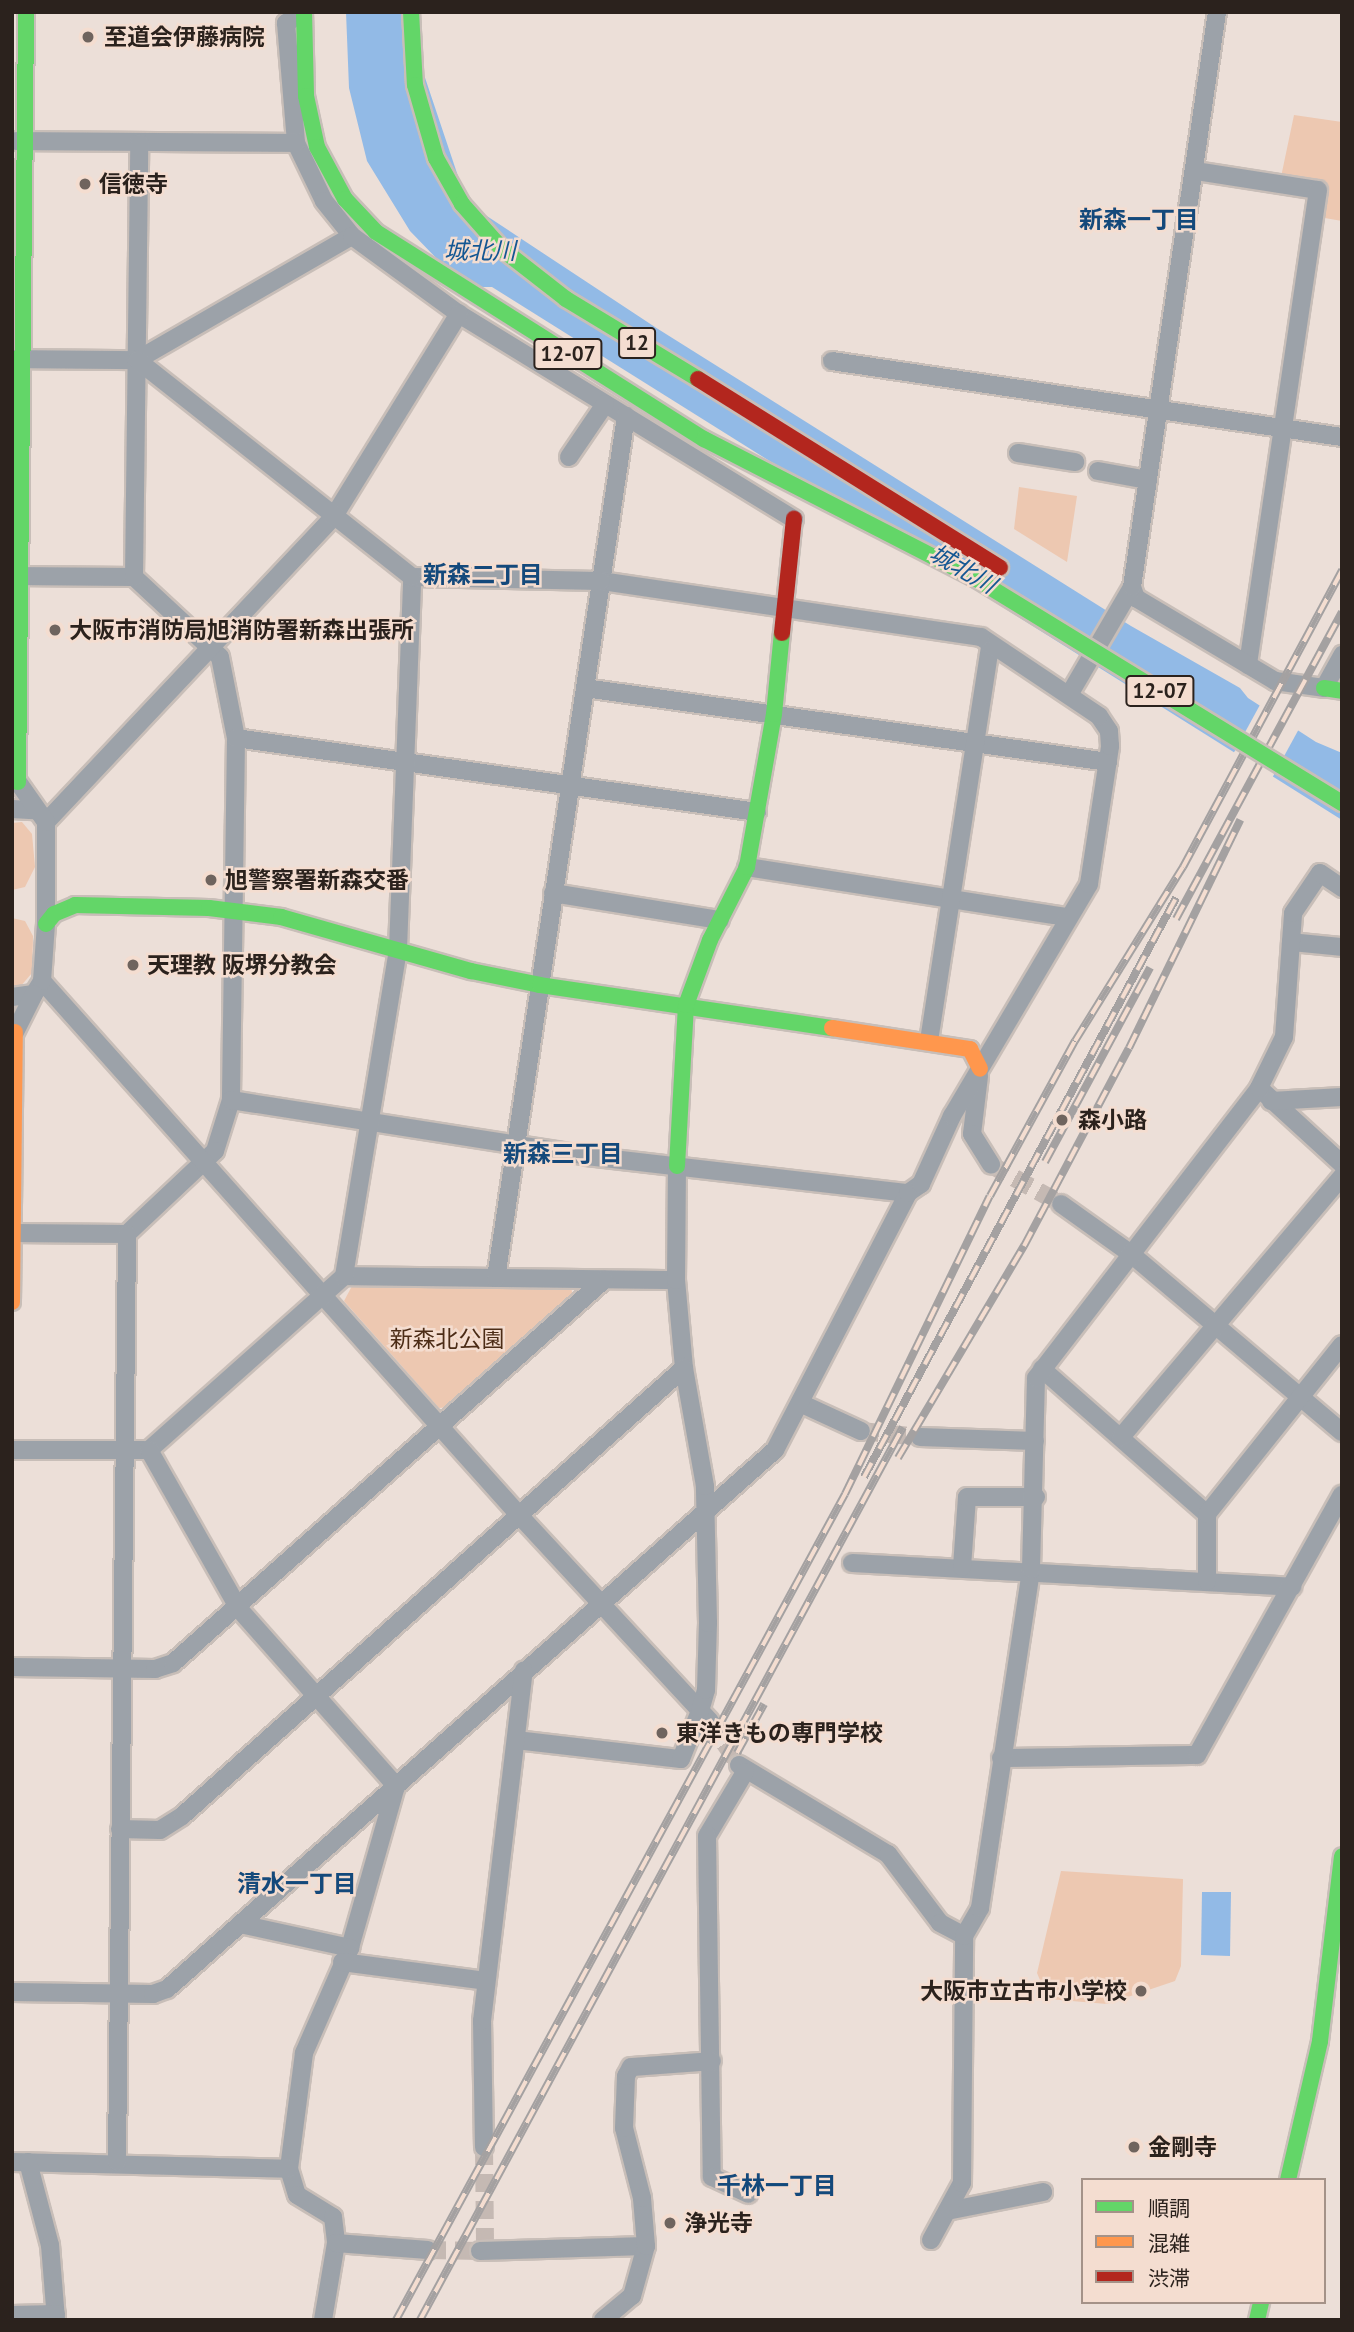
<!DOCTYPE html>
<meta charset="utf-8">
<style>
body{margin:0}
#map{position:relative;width:1354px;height:2332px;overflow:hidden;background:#ecdfd8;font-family:"PT Sans","Noto Sans JP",sans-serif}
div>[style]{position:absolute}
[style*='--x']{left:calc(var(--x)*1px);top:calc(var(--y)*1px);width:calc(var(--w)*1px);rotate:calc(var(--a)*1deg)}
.green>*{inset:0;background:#edc8b1}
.water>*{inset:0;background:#92bae6}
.pier>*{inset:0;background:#ecdfd8}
.street-tunnel>*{height:18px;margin-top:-9px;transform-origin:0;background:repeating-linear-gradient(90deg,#c5b9b3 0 18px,transparent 0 27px)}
.roads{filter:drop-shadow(2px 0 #c8beb8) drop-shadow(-2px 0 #c8beb8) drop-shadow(0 2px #c8beb8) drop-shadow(0 -2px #c8beb8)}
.street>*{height:18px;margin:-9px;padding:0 9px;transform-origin:9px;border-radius:9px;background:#9ca2a9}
.fast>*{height:16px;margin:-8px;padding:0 8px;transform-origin:8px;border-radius:8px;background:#63d668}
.slow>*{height:16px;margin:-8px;padding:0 8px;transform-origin:8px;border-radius:8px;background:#ff974d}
.jam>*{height:16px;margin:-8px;padding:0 8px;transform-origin:8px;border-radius:8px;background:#b3261e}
.rail>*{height:8px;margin-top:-4px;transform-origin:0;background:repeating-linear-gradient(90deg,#f4ddd0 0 16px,#a4a1a1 0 32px);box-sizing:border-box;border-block:2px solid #a4a1a1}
.bridges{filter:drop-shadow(2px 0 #c8beb8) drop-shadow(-2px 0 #c8beb8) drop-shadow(0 2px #c8beb8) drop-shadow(0 -2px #c8beb8)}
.fast-bridge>*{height:16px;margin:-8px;padding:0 8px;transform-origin:8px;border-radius:8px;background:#63d668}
.dots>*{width:19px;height:19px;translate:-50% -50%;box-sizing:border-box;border:4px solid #f4ddd0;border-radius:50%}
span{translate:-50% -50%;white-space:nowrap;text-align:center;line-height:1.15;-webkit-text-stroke:5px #f4ddd0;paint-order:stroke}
.shield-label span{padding:2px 5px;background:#f4ddd0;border:2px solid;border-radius:5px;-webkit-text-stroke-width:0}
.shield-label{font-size:21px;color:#2b221d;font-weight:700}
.poi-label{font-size:23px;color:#2b221d;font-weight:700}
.left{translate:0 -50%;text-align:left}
.right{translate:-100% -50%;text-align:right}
.park-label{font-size:23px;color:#4c2c16}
.neighbourhood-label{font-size:24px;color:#14497b;font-weight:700}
.water-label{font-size:24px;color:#145793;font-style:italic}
.frame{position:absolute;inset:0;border:14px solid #2b221d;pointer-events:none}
.legend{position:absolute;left:1081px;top:2178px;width:245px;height:126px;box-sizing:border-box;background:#f4ddd0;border:2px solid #a49288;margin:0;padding:9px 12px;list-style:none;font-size:21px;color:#2b221d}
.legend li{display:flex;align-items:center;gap:14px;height:35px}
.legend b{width:35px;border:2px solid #a49288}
</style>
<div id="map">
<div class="green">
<i style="clip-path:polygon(1294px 115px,1342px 122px,1342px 221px,1319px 217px,1323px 186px,1313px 180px,1281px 177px)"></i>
<i style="clip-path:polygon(1019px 487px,1077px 496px,1067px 562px,1014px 529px)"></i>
<i style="clip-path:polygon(22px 822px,32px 834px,35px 867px,25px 887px,12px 890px,12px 823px)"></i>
<i style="clip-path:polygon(12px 918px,25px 921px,33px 936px,32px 973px,20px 987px,12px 986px)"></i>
<i style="clip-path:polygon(352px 1286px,571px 1287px,573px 1297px,450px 1407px,439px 1408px,344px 1301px)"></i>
<i style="clip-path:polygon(1061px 1871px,1183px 1879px,1181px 1966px,1175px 1981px,1107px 2004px,1048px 1999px,1037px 1973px)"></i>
</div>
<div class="water">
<i style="clip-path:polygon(346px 12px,403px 12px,467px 203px,658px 329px,1131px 626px,1240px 688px,1248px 698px,1316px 742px,1342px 753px,1342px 820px,492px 287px,475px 287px,440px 262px,410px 231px,367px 161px,349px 88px)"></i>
<i style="clip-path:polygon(1202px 1892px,1231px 1892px,1230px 1956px,1201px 1955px)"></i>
</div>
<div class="pier">
<i style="clip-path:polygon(1261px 703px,1300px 727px,1271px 780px,1232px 756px)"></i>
</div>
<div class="street-tunnel">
<i style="--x:991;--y:1165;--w:80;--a:29.1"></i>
<i style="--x:861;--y:1431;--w:59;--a:5.8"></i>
<i style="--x:710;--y:1721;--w:53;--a:56.6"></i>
<i style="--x:484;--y:2147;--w:94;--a:89.4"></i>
<i style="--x:428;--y:2250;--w:52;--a:1.1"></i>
</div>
<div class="roads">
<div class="street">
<i style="--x:291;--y:20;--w:6;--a:149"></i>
<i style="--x:286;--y:23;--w:120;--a:85.2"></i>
<i style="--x:296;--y:143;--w:64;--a:64.2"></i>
<i style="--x:324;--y:201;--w:45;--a:51.3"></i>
<i style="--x:16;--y:141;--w:280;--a:0.4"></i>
<i style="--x:1196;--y:171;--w:123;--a:8.9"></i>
<i style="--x:1318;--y:190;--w:480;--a:98.4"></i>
<i style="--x:12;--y:359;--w:125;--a:0.5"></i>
<i style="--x:137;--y:360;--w:248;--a:-30"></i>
<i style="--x:352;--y:236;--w:132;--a:36.1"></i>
<i style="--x:459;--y:314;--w:393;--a:31.5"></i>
<i style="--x:832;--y:361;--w:516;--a:8.48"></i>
<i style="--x:1018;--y:453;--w:58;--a:9"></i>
<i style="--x:569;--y:457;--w:64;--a:-55.8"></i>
<i style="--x:1098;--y:471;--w:51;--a:10.2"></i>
<i style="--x:12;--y:576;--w:122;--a:0.5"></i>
<i style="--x:134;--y:577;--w:117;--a:42.9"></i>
<i style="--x:220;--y:657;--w:83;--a:78.8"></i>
<i style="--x:236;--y:738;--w:362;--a:90.8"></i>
<i style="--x:231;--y:1100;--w:53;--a:107.4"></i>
<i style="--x:215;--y:1151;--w:121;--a:136.7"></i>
<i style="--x:127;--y:1234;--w:115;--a:-179.5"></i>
<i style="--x:134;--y:577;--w:434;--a:-89.3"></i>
<i style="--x:1132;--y:587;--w:12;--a:70"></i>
<i style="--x:1136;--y:598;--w:162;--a:30.8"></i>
<i style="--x:1275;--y:681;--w:49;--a:8.1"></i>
<i style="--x:1324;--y:688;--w:38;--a:-61"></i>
<i style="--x:585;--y:688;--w:528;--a:8.05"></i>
<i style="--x:1069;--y:695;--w:125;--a:-59.7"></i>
<i style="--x:1132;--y:587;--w:581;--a:-81.59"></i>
<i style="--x:236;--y:738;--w:526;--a:8.08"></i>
<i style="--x:12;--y:809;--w:22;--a:3"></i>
<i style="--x:46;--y:822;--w:420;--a:-46.7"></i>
<i style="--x:334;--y:516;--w:238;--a:-58.3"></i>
<i style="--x:747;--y:867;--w:323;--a:8.9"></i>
<i style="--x:553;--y:893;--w:169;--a:9.2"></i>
<i style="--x:1291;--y:942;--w:51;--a:5.6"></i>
<i style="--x:42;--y:981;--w:716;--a:48.23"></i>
<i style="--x:519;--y:1515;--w:281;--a:47.2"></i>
<i style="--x:12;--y:997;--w:22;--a:-8"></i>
<i style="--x:34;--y:994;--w:15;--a:-58"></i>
<i style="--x:42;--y:981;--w:57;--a:-86"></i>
<i style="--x:46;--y:924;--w:102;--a:-90"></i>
<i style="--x:46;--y:822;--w:49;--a:-125"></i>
<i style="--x:15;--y:1032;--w:42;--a:-63.4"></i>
<i style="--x:929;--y:1041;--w:401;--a:-81.2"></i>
<i style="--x:979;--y:1076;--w:58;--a:96.9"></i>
<i style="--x:972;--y:1134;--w:36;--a:58"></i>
<i style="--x:1259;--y:1088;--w:113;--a:42.5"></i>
<i style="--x:231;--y:1100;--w:360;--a:8.9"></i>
<i style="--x:587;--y:1156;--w:323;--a:6.6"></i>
<i style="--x:1271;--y:1101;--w:71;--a:-3.2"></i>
<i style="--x:1061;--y:1204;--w:86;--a:35.5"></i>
<i style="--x:1131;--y:1254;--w:276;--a:40.2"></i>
<i style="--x:344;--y:1276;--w:332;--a:0.7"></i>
<i style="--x:496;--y:1278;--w:872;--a:-81.42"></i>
<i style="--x:1042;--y:1369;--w:220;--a:41.3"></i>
<i style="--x:800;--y:1403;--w:67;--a:24.7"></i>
<i style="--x:920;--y:1437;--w:115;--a:2"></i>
<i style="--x:1121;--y:1437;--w:342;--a:-49.7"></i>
<i style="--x:12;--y:1450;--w:137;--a:0"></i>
<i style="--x:149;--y:1450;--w:261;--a:-41.7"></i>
<i style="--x:344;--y:1276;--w:331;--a:-80.6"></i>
<i style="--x:398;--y:949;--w:372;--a:-87.8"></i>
<i style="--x:149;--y:1450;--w:183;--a:60.5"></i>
<i style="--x:239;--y:1609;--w:237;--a:48.4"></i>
<i style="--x:396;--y:1786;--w:168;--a:105.9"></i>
<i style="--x:350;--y:1948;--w:115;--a:113.7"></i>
<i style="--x:304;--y:2053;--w:117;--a:97.4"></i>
<i style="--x:289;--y:2169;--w:27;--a:73"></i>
<i style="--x:297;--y:2195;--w:42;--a:31.4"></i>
<i style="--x:333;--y:2217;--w:26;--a:83"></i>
<i style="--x:336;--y:2243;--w:78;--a:99.6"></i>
<i style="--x:852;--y:1563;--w:441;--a:3.1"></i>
<i style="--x:962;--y:1567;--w:70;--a:-85.9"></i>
<i style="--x:967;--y:1497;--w:69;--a:0"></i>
<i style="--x:1207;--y:1581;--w:67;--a:-90"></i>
<i style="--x:1207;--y:1514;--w:216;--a:-51.4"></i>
<i style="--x:12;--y:1667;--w:143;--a:0.8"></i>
<i style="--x:155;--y:1669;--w:19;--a:-18"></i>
<i style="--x:173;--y:1663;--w:577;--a:-41.63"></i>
<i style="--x:516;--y:1740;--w:166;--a:6.6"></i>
<i style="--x:681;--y:1759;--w:52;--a:-68.4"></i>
<i style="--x:700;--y:1711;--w:22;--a:-74"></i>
<i style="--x:706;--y:1690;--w:67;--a:-88.3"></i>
<i style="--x:708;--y:1623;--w:137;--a:-91.3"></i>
<i style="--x:705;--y:1486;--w:120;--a:-100.1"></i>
<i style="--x:684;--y:1368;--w:88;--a:-95.2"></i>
<i style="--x:676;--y:1280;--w:114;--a:-89.5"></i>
<i style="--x:1001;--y:1758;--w:196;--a:-0.9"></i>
<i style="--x:1197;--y:1755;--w:298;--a:-60.9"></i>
<i style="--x:739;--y:1765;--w:174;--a:30.9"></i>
<i style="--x:888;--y:1854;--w:86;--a:53"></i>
<i style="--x:940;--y:1923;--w:27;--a:28"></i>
<i style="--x:745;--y:1772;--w:74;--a:120.7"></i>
<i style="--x:707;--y:1836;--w:341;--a:89.2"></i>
<i style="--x:712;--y:2177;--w:40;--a:25"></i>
<i style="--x:120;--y:1829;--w:40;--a:1.4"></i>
<i style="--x:160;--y:1830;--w:26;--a:-32"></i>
<i style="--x:182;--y:1816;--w:673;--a:-41.75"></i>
<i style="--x:240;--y:1924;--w:113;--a:12.3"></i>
<i style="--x:342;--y:1962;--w:145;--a:7.5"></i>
<i style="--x:12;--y:1992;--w:141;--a:0.8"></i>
<i style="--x:153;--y:1994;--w:15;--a:-20"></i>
<i style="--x:167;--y:1989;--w:813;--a:-41.56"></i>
<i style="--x:775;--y:1450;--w:289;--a:-62.6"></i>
<i style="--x:908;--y:1193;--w:16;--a:-35"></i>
<i style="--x:921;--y:1184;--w:75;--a:-65.5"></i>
<i style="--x:952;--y:1116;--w:269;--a:-59.4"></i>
<i style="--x:1089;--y:884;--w:140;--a:-81.3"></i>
<i style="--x:1110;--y:746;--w:15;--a:-94"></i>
<i style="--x:1109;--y:731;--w:18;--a:-124"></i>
<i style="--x:1099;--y:716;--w:142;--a:-146.2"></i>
<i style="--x:981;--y:637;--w:384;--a:-171.6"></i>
<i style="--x:601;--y:581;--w:189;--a:-178.8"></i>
<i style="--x:412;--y:577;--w:350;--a:-141.7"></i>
<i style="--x:484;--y:2147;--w:126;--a:-90.9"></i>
<i style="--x:482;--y:2021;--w:353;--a:-83.2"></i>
<i style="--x:12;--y:2162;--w:277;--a:1.4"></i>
<i style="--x:28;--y:2162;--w:86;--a:75.2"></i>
<i style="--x:50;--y:2245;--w:75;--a:85.4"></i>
<i style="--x:117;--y:2162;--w:928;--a:-89.38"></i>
<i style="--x:947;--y:2211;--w:98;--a:-11.2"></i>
<i style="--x:931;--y:2240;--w:65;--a:-61.5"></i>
<i style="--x:962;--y:2183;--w:247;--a:-89.5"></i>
<i style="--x:964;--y:1936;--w:32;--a:-60"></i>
<i style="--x:980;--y:1908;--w:343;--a:-81.4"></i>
<i style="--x:1031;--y:1569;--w:191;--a:-88.5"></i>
<i style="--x:1036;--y:1378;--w:366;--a:-52.4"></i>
<i style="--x:1259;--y:1088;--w:57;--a:-63.9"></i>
<i style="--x:1284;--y:1037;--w:124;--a:-85.8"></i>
<i style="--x:1293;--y:913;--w:48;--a:-56"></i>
<i style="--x:1320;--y:873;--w:27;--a:34"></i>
<i style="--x:336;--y:2243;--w:92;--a:4.4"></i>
<i style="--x:480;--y:2251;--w:166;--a:-1.7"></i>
<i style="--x:12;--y:2315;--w:44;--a:-1.3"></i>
<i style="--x:603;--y:2320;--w:38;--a:-40"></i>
<i style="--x:632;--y:2296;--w:52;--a:-74.4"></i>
<i style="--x:646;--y:2246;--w:48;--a:-94.8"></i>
<i style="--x:642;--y:2198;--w:72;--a:-104.4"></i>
<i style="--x:624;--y:2128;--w:52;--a:-87.8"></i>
<i style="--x:626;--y:2076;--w:10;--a:-61"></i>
<i style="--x:631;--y:2067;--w:81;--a:-4.2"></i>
</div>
<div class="fast">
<i style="--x:304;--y:12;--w:84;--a:88.6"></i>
<i style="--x:306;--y:96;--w:52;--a:77.8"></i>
<i style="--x:317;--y:147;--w:59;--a:61.7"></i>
<i style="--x:345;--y:199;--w:45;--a:46.8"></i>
<i style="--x:376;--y:232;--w:388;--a:32.3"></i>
<i style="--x:704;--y:439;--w:308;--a:27.2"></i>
<i style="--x:411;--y:12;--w:73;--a:86.9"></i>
<i style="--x:415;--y:85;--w:76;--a:74"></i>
<i style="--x:436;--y:158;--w:53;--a:60.5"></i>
<i style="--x:462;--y:204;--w:60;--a:48.4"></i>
<i style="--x:502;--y:249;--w:81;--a:38"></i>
<i style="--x:566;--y:299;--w:154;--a:31.2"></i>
<i style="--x:1324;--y:688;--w:18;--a:9"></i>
<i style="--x:18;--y:782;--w:770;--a:-89.4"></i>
<i style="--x:46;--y:924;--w:13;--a:-51"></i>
<i style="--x:54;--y:914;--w:23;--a:-23"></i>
<i style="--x:75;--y:905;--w:134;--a:1.3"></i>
<i style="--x:209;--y:908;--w:73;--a:7.1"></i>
<i style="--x:281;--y:917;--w:198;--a:15.9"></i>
<i style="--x:471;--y:971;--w:70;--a:11.5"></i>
<i style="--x:540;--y:985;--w:295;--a:8.4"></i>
<i style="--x:677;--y:1166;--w:161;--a:-86.8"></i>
<i style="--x:686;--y:1005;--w:69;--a:-69.7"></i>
<i style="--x:710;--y:940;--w:82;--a:-63.1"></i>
<i style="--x:747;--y:867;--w:155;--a:-80"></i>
<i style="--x:774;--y:714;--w:81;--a:-84.4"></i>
<i style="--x:1288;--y:2180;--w:143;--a:-77"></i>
<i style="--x:1320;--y:2041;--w:186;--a:-83.2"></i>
<i style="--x:1257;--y:2320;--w:18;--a:-77"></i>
</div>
<div class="slow">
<i style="--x:832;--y:1028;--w:140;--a:8.7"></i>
<i style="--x:970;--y:1049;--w:22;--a:63"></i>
<i style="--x:12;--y:1302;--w:270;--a:-89.4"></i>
</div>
<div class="jam">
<i style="--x:698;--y:379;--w:356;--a:32"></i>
<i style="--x:782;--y:633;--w:115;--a:-84"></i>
</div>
</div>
<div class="rail">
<i style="--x:1176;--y:919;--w:349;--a:-61.6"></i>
<i style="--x:1045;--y:1162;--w:221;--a:-61.6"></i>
<i style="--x:898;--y:1458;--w:247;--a:-59.3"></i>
<i style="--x:1024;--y:1246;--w:224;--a:-62.1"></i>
<i style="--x:1129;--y:1048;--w:254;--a:-64"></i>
<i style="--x:864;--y:1477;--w:658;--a:-61.68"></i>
<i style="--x:737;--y:1753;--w:56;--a:-61.1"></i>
<i style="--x:396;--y:2320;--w:940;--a:-61.47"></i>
<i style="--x:845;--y:1494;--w:331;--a:-64.1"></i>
<i style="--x:990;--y:1196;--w:177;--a:-61.3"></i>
<i style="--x:1075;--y:1041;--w:205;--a:-58.2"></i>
<i style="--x:1183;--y:867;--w:337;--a:-61.8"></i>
<i style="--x:420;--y:2320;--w:1015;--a:-61.59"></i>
</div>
<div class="bridges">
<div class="fast-bridge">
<i style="--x:978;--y:580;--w:427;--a:31.5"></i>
</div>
</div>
<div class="dots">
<i style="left:88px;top:37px;background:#6f645e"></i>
<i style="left:85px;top:184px;background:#6f645e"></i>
<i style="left:55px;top:630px;background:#6f645e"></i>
<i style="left:211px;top:880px;background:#6f645e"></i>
<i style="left:133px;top:965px;background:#6f645e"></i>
<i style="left:1062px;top:1120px;background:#6f645e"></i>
<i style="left:662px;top:1733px;background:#6f645e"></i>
<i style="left:1141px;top:1991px;background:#6f645e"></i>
<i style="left:1134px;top:2147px;background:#6f645e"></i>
<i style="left:670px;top:2223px;background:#6f645e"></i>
</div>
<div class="shield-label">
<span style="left:637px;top:343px">12</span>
<span style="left:568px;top:354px">12-07</span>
<span style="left:1160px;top:691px">12-07</span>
</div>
<div class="poi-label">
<span class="left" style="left:104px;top:37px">至道会伊藤病院</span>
<span class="left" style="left:99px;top:184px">信徳寺</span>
<span class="left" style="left:69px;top:630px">大阪市消防局旭消防署新森出張所</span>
<span class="left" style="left:225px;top:880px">旭警察署新森交番</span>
<span class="left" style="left:147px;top:965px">天理教 阪堺分教会</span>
<span class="left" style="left:1078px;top:1120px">森小路</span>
<span class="left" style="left:676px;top:1733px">東洋きもの専門学校</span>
<span class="right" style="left:1127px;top:1991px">大阪市立古市小学校</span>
<span class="left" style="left:1148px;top:2147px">金剛寺</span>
<span class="left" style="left:684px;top:2223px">浄光寺</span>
</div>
<div class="park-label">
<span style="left:447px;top:1339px">新森北公園</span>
</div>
<div class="neighbourhood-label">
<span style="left:1139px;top:220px">新森一丁目</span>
<span style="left:483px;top:575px">新森二丁目</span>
<span style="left:563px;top:1154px">新森三丁目</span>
<span style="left:297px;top:1884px">清水一丁目</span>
<span style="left:777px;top:2186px">千林一丁目</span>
</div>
<div class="water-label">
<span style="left:480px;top:251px">城北川</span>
<span style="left:963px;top:569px;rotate:30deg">城北川</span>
</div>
<div class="frame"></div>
<ul class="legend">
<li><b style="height:9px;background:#63d668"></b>順調</li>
<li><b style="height:9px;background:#ff974d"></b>混雑</li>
<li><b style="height:9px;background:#b3261e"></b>渋滞</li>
</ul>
</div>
